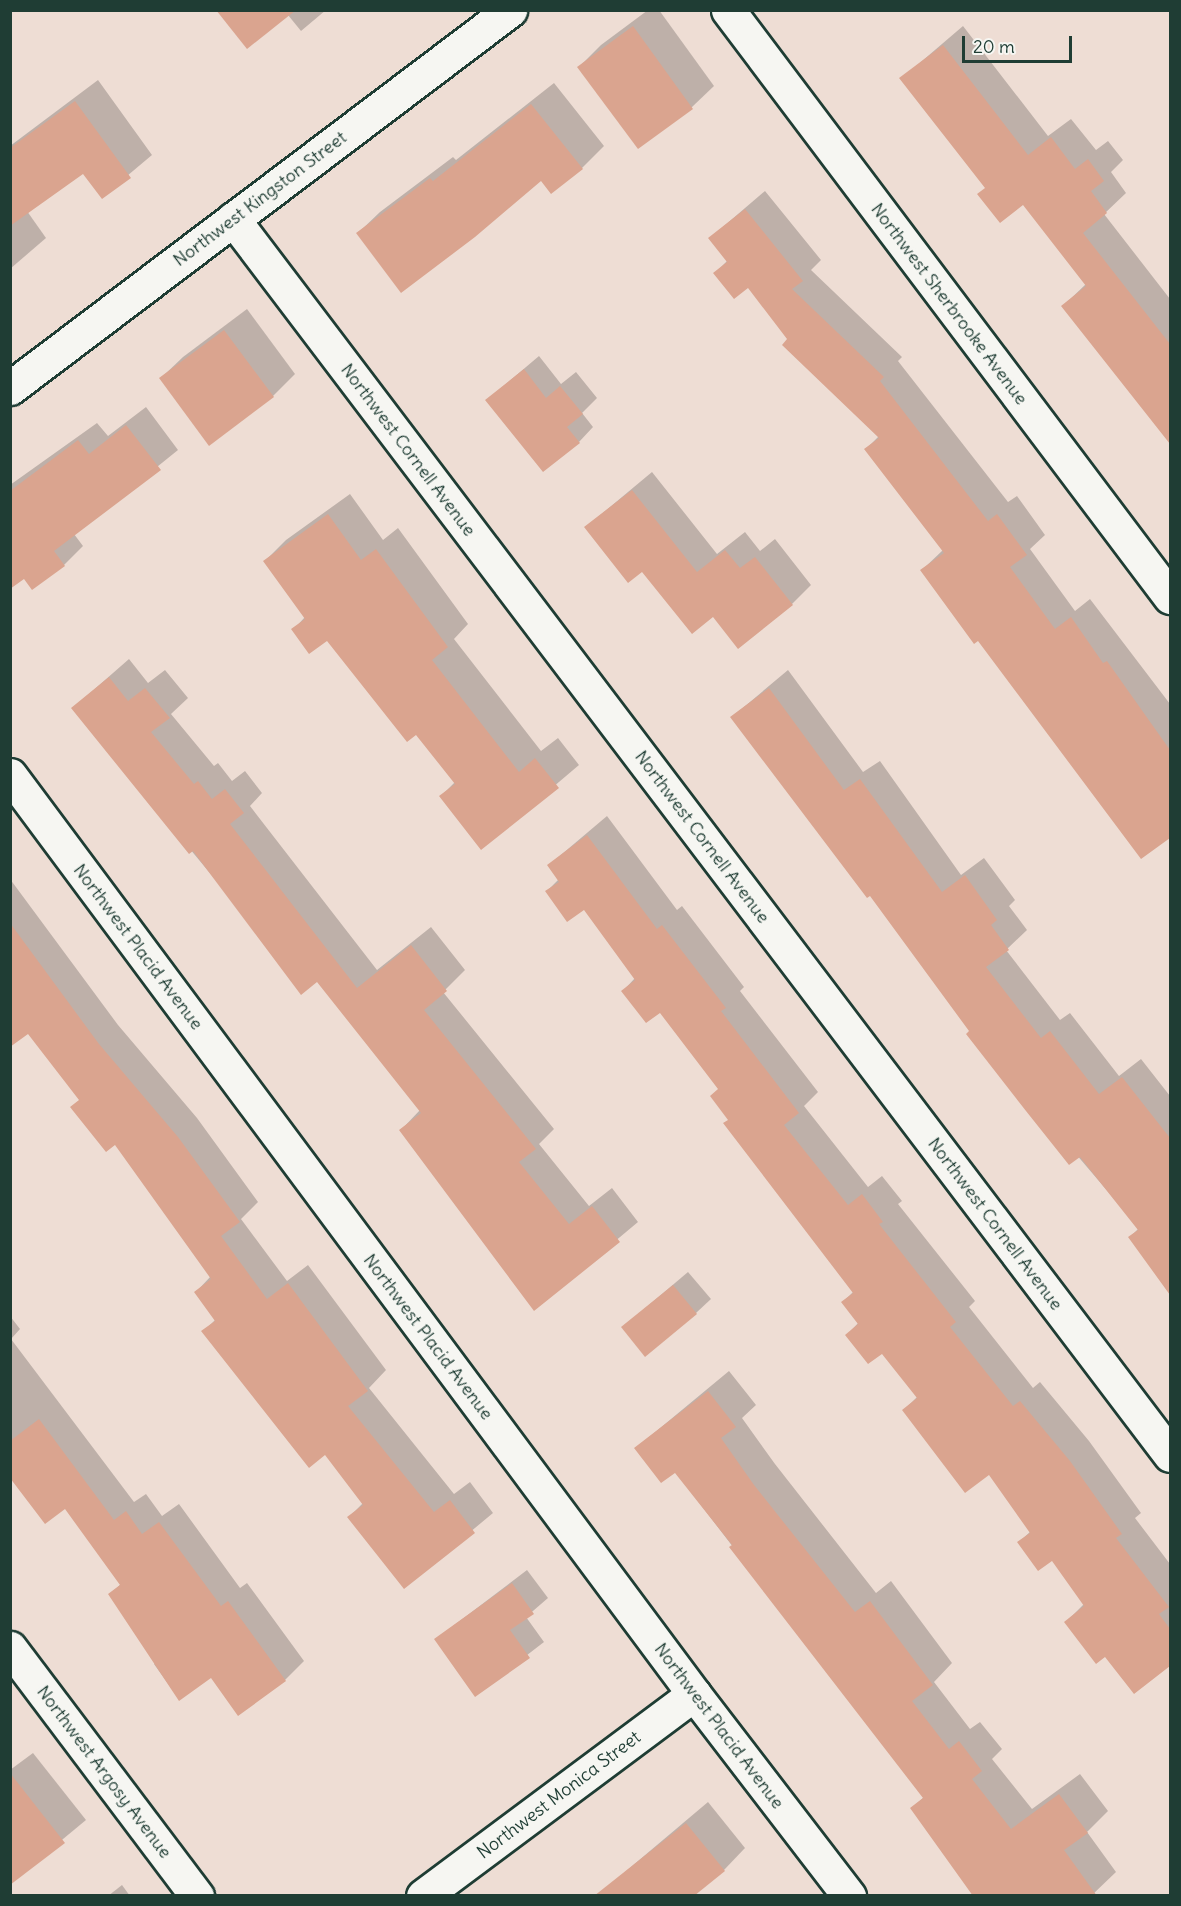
<!DOCTYPE html>
<style>
body{margin:0}
#map{position:relative;width:1181px;height:1906px;overflow:hidden;background:#eeddd4;font-family:Delius,sans-serif}
div>[style]{position:absolute}
[style*='--x']{left:calc(var(--x)*1px);top:calc(var(--y)*1px);width:calc(var(--w)*1px);rotate:calc(var(--a)*1deg)}
.shadow>*{inset:0;background:#0003}
.building>*{inset:0;background:#daa48f}
.roads{filter:drop-shadow(2px 0 #1f3d34) drop-shadow(-2px 0 #1f3d34) drop-shadow(0 2px #1f3d34) drop-shadow(0 -2px #1f3d34)}
.minor>*{height:33px;margin:-16.5px;padding:0 16.5px;transform-origin:16.5px;border-radius:16.5px;background:#f6f6f2}
span{translate:-50% -50%;white-space:nowrap;text-align:center;line-height:1.15;-webkit-text-stroke:4.5px #f6f6f2;paint-order:stroke}
.street-label{font-size:18px;color:#1f3d34}
.frame{position:absolute;inset:0;border:12px solid #1f3d34;pointer-events:none}
.scale{position:absolute;left:962px;top:36px;width:110px;height:27px;box-sizing:border-box;border:3px solid #1f3d34;border-top:0;padding-left:8px;font-size:18px;line-height:21px;white-space:nowrap;color:#1f3d34;-webkit-text-stroke:4px #f6f6f2;paint-order:stroke}
</style>
<div id="map">
<div class="shadow">
<i style="clip-path:polygon(218px 10px,326px 10px,301px 31px,288px 15px)"></i>
<i style="clip-path:polygon(648px 10px,659px 10px,714px 86px,692px 107px,638px 147px,579px 67px,601px 45px)"></i>
<i style="clip-path:polygon(963px 26px,1048px 136px,1071px 119px,1096px 150px,1108px 141px,1123px 160px,1111px 172px,1126px 193px,1104px 214px,1170px 299px,1170px 425px,1162px 431px,1063px 306px,1086px 284px,1023px 203px,986px 187px,901px 79px)"></i>
<i style="clip-path:polygon(98px 80px,152px 155px,102px 197px,84px 172px,10px 173px,10px 146px)"></i>
<i style="clip-path:polygon(554px 83px,604px 146px,582px 168px,358px 233px,380px 212px,453px 157px,456px 160px)"></i>
<i style="clip-path:polygon(765px 191px,821px 260px,811px 270px,902px 357px,898px 361px,1008px 502px,1017px 496px,1045px 535px,1030px 549px,1075px 611px,1090px 599px,1170px 704px,1170px 836px,1141px 857px,979px 639px,922px 570px,943px 550px,866px 449px,879px 436px,789px 339px,748px 286px,715px 273px,728px 260px,710px 238px)"></i>
<i style="clip-path:polygon(22px 204px,46px 238px,10px 269px,10px 212px)"></i>
<i style="clip-path:polygon(247px 309px,295px 374px,273px 396px,209px 444px,161px 378px,183px 357px)"></i>
<i style="clip-path:polygon(539px 356px,561px 384px,576px 372px,597px 398px,582px 413px,593px 427px,579px 442px,487px 400px)"></i>
<i style="clip-path:polygon(146px 407px,178px 450px,74px 534px,83px 546px,64px 565px,25px 577px,10px 588px,10px 485px,97px 423px,108px 436px)"></i>
<i style="clip-path:polygon(652px 472px,717px 554px,745px 532px,760px 551px,775px 539px,811px 585px,792px 604px,713px 615px,586px 527px)"></i>
<i style="clip-path:polygon(350px 494px,383px 540px,398px 528px,468px 624px,454px 639px,541px 751px,558px 738px,579px 765px,481px 848px,441px 796px,455px 782px,416px 733px,328px 639px,293px 630px,305px 617px,265px 561px,286px 540px)"></i>
<i style="clip-path:polygon(129px 659px,148px 683px,165px 670px,188px 698px,171px 714px,214px 766px,218px 763px,232px 781px,245px 771px,262px 793px,250px 806px,377px 970px,431px 927px,465px 970px,443px 992px,554px 1129px,539px 1144px,589px 1206px,612px 1188px,638px 1222px,534px 1309px,401px 1130px,420px 1110px,318px 980px,243px 913px,73px 708px)"></i>
<i style="clip-path:polygon(788px 670px,863px 772px,880px 761px,961px 875px,984px 858px,1015px 900px,1009px 906px,1027px 930px,1006px 950px,1060px 1020px,1070px 1013px,1119px 1076px,1141px 1059px,1170px 1096px,1170px 1292px,1130px 1237px,1139px 1228px,971px 1031px,871px 894px,732px 717px)"></i>
<i style="clip-path:polygon(607px 816px,677px 910px,682px 906px,744px 987px,740px 991px,818px 1092px,804px 1106px,868px 1187px,882px 1176px,902px 1201px,898px 1204px,975px 1301px,969px 1307px,1033px 1388px,1040px 1382px,1089px 1441px,1141px 1513px,1135px 1518px,1170px 1564px,1170px 1664px,1134px 1692px,1105px 1655px,1066px 1622px,1084px 1604px,1053px 1559px,1019px 1542px,1031px 1531px,989px 1473px,904px 1410px,918px 1396px,882px 1351px,847px 1335px,859px 1322px,843px 1302px,854px 1291px,729px 1120px,720px 1088px,660px 1011px,623px 991px,635px 978px,584px 908px,547px 891px,559px 879px,549px 865px)"></i>
<i style="clip-path:polygon(10px 879px,118px 1025px,197px 1118px,258px 1202px,241px 1219px,287px 1281px,308px 1265px,386px 1370px,369px 1388px,454px 1494px,470px 1482px,493px 1513px,404px 1587px,349px 1517px,363px 1503px,325px 1453px,203px 1332px,216px 1319px,196px 1292px,211px 1276px,115px 1143px,28px 1032px,10px 1028px)"></i>
<i style="clip-path:polygon(688px 1272px,711px 1299px,696px 1313px,623px 1327px)"></i>
<i style="clip-path:polygon(10px 1316px,20px 1329px,11px 1339px,134px 1502px,146px 1494px,162px 1516px,179px 1504px,240px 1588px,247px 1583px,304px 1661px,285px 1680px,211px 1675px,179px 1699px,154px 1664px,173px 1645px,110px 1594px,121px 1584px,65px 1507px,10px 1474px)"></i>
<i style="clip-path:polygon(729px 1371px,756px 1405px,742px 1418px,775px 1464px,876px 1593px,891px 1581px,952px 1663px,934px 1682px,970px 1729px,980px 1722px,1002px 1749px,992px 1759px,1032px 1809px,1080px 1774px,1108px 1811px,1087px 1832px,1116px 1872px,1091px 1896px,912px 1808px,924px 1797px,675px 1471px,636px 1448px)"></i>
<i style="clip-path:polygon(527px 1570px,548px 1598px,526px 1617px,544px 1642px,475px 1695px,436px 1639px)"></i>
<i style="clip-path:polygon(33px 1753px,86px 1820px,10px 1883px,10px 1770px)"></i>
<i style="clip-path:polygon(708px 1802px,745px 1848px,724px 1870px,606px 1888px)"></i>
<i style="clip-path:polygon(122px 1885px,130px 1896px,108px 1896px)"></i>
</div>
<div class="building">
<i style="clip-path:polygon(216px 10px,296px 10px,247px 49px)"></i>
<i style="clip-path:polygon(633px 26px,693px 109px,638px 149px,577px 67px)"></i>
<i style="clip-path:polygon(943px 45px,1028px 155px,1051px 137px,1075px 169px,1088px 159px,1104px 181px,1091px 191px,1107px 213px,1083px 233px,1170px 344px,1170px 444px,1061px 306px,1086px 286px,1023px 205px,1000px 223px,977px 194px,985px 188px,899px 78px)"></i>
<i style="clip-path:polygon(75px 101px,131px 178px,102px 199px,83px 174px,10px 226px,10px 148px)"></i>
<i style="clip-path:polygon(531px 104px,583px 169px,551px 194px,541px 181px,475px 237px,401px 293px,356px 233px,430px 178px,433px 181px)"></i>
<i style="clip-path:polygon(745px 209px,803px 281px,792px 289px,884px 377px,880px 381px,988px 521px,997px 514px,1027px 555px,1010px 567px,1055px 629px,1071px 617px,1103px 663px,1107px 661px,1170px 750px,1170px 838px,1141px 859px,978px 641px,974px 644px,920px 570px,944px 553px,864px 449px,879px 438px,782px 345px,787px 339px,748px 288px,734px 299px,713px 273px,727px 262px,708px 238px)"></i>
<i style="clip-path:polygon(224px 330px,274px 397px,209px 446px,159px 378px)"></i>
<i style="clip-path:polygon(524px 369px,546px 398px,560px 386px,583px 414px,567px 427px,580px 443px,543px 472px,485px 400px)"></i>
<i style="clip-path:polygon(126px 425px,161px 470px,54px 551px,65px 566px,32px 590px,24px 579px,10px 589px,10px 491px,78px 440px,89px 454px)"></i>
<i style="clip-path:polygon(632px 490px,697px 572px,725px 550px,740px 568px,755px 557px,793px 605px,738px 649px,713px 617px,692px 634px,642px 572px,628px 583px,584px 527px)"></i>
<i style="clip-path:polygon(328px 514px,361px 560px,376px 549px,448px 647px,432px 660px,519px 772px,535px 758px,559px 788px,481px 850px,439px 796px,455px 784px,416px 735px,407px 742px,327px 641px,309px 654px,291px 629px,305px 619px,263px 561px)"></i>
<i style="clip-path:polygon(109px 677px,128px 701px,145px 688px,170px 718px,151px 732px,194px 784px,198px 781px,212px 799px,225px 789px,244px 813px,230px 824px,357px 988px,411px 945px,447px 991px,424px 1010px,536px 1149px,519px 1162px,569px 1224px,592px 1206px,620px 1242px,534px 1311px,399px 1130px,421px 1113px,317px 982px,301px 995px,193px 851px,189px 854px,71px 708px)"></i>
<i style="clip-path:polygon(769px 688px,844px 790px,860px 779px,942px 892px,965px 875px,997px 920px,991px 925px,1009px 950px,986px 967px,1041px 1038px,1050px 1031px,1099px 1094px,1122px 1077px,1170px 1138px,1170px 1295px,1128px 1237px,1138px 1230px,1080px 1157px,1069px 1165px,1026px 1111px,966px 1034px,969px 1031px,870px 896px,867px 898px,730px 717px)"></i>
<i style="clip-path:polygon(587px 835px,657px 929px,662px 925px,726px 1008px,721px 1011px,799px 1113px,784px 1125px,848px 1205px,862px 1194px,883px 1222px,879px 1224px,956px 1322px,950px 1327px,1013px 1406px,1020px 1401px,1070px 1461px,1122px 1534px,1116px 1538px,1169px 1607px,1159px 1614px,1170px 1629px,1170px 1666px,1134px 1694px,1105px 1657px,1096px 1664px,1064px 1622px,1084px 1606px,1052px 1561px,1038px 1571px,1017px 1542px,1030px 1533px,989px 1475px,965px 1493px,902px 1410px,917px 1398px,882px 1354px,868px 1364px,845px 1335px,858px 1324px,841px 1302px,853px 1293px,723px 1123px,728px 1120px,710px 1096px,718px 1089px,660px 1013px,646px 1023px,621px 991px,635px 980px,584px 910px,567px 922px,545px 891px,559px 882px,547px 865px)"></i>
<i style="clip-path:polygon(10px 923px,99px 1044px,178px 1137px,240px 1222px,221px 1236px,267px 1299px,288px 1283px,368px 1391px,348px 1406px,434px 1512px,450px 1500px,475px 1533px,404px 1589px,347px 1517px,363px 1505px,325px 1455px,309px 1468px,201px 1331px,215px 1321px,194px 1292px,211px 1279px,115px 1145px,106px 1152px,70px 1107px,79px 1100px,28px 1034px,10px 1047px)"></i>
<i style="clip-path:polygon(673px 1285px,697px 1314px,645px 1357px,621px 1327px)"></i>
<i style="clip-path:polygon(708px 1391px,736px 1427px,721px 1438px,754px 1485px,855px 1612px,870px 1601px,933px 1685px,912px 1701px,949px 1749px,959px 1741px,982px 1771px,972px 1779px,1011px 1829px,1059px 1794px,1088px 1833px,1064px 1850px,1097px 1896px,973px 1896px,910px 1808px,923px 1798px,729px 1547px,732px 1545px,675px 1473px,661px 1483px,634px 1448px)"></i>
<i style="clip-path:polygon(39px 1419px,114px 1520px,126px 1511px,142px 1534px,159px 1522px,221px 1606px,228px 1601px,286px 1681px,238px 1716px,211px 1678px,179px 1701px,108px 1594px,120px 1585px,65px 1509px,45px 1524px,10px 1478px,10px 1441px)"></i>
<i style="clip-path:polygon(512px 1583px,534px 1614px,510px 1630px,530px 1658px,475px 1697px,434px 1639px)"></i>
<i style="clip-path:polygon(10px 1773px,65px 1843px,10px 1885px)"></i>
<i style="clip-path:polygon(686px 1823px,725px 1871px,694px 1896px,594px 1896px)"></i>
</div>
<div class="roads">
<div class="minor">
<i style="--x:728;--y:10;--w:735;--a:53.02"></i>
<i style="--x:233;--y:219;--w:1551;--a:52.83"></i>
<i style="--x:10;--y:388;--w:627;--a:-37.09"></i>
<i style="--x:10;--y:775;--w:1146;--a:53.34"></i>
<i style="--x:694;--y:1694;--w:255;--a:52.5"></i>
<i style="--x:10;--y:1648;--w:311;--a:53"></i>
<i style="--x:423;--y:1896;--w:338;--a:-36.7"></i>
</div>
</div>
<div class="street-label">
<span style="left:260px;top:199px;rotate:-37deg">Northwest Kingston Street</span>
<span style="left:949px;top:304px;rotate:53deg">Northwest Sherbrooke Avenue</span>
<span style="left:408px;top:450px;rotate:53deg">Northwest Cornell Avenue</span>
<span style="left:702px;top:837px;rotate:53deg">Northwest Cornell Avenue</span>
<span style="left:138px;top:947px;rotate:53deg">Northwest Placid Avenue</span>
<span style="left:995px;top:1224px;rotate:53deg">Northwest Cornell Avenue</span>
<span style="left:428px;top:1337px;rotate:53deg">Northwest Placid Avenue</span>
<span style="left:719px;top:1726px;rotate:53deg">Northwest Placid Avenue</span>
<span style="left:104px;top:1772px;rotate:53deg">Northwest Argosy Avenue</span>
<span style="left:559px;top:1795px;rotate:-37deg">Northwest Monica Street</span>
</div>
<div class="frame"></div>
<div class="scale">20 m</div>
</div>
